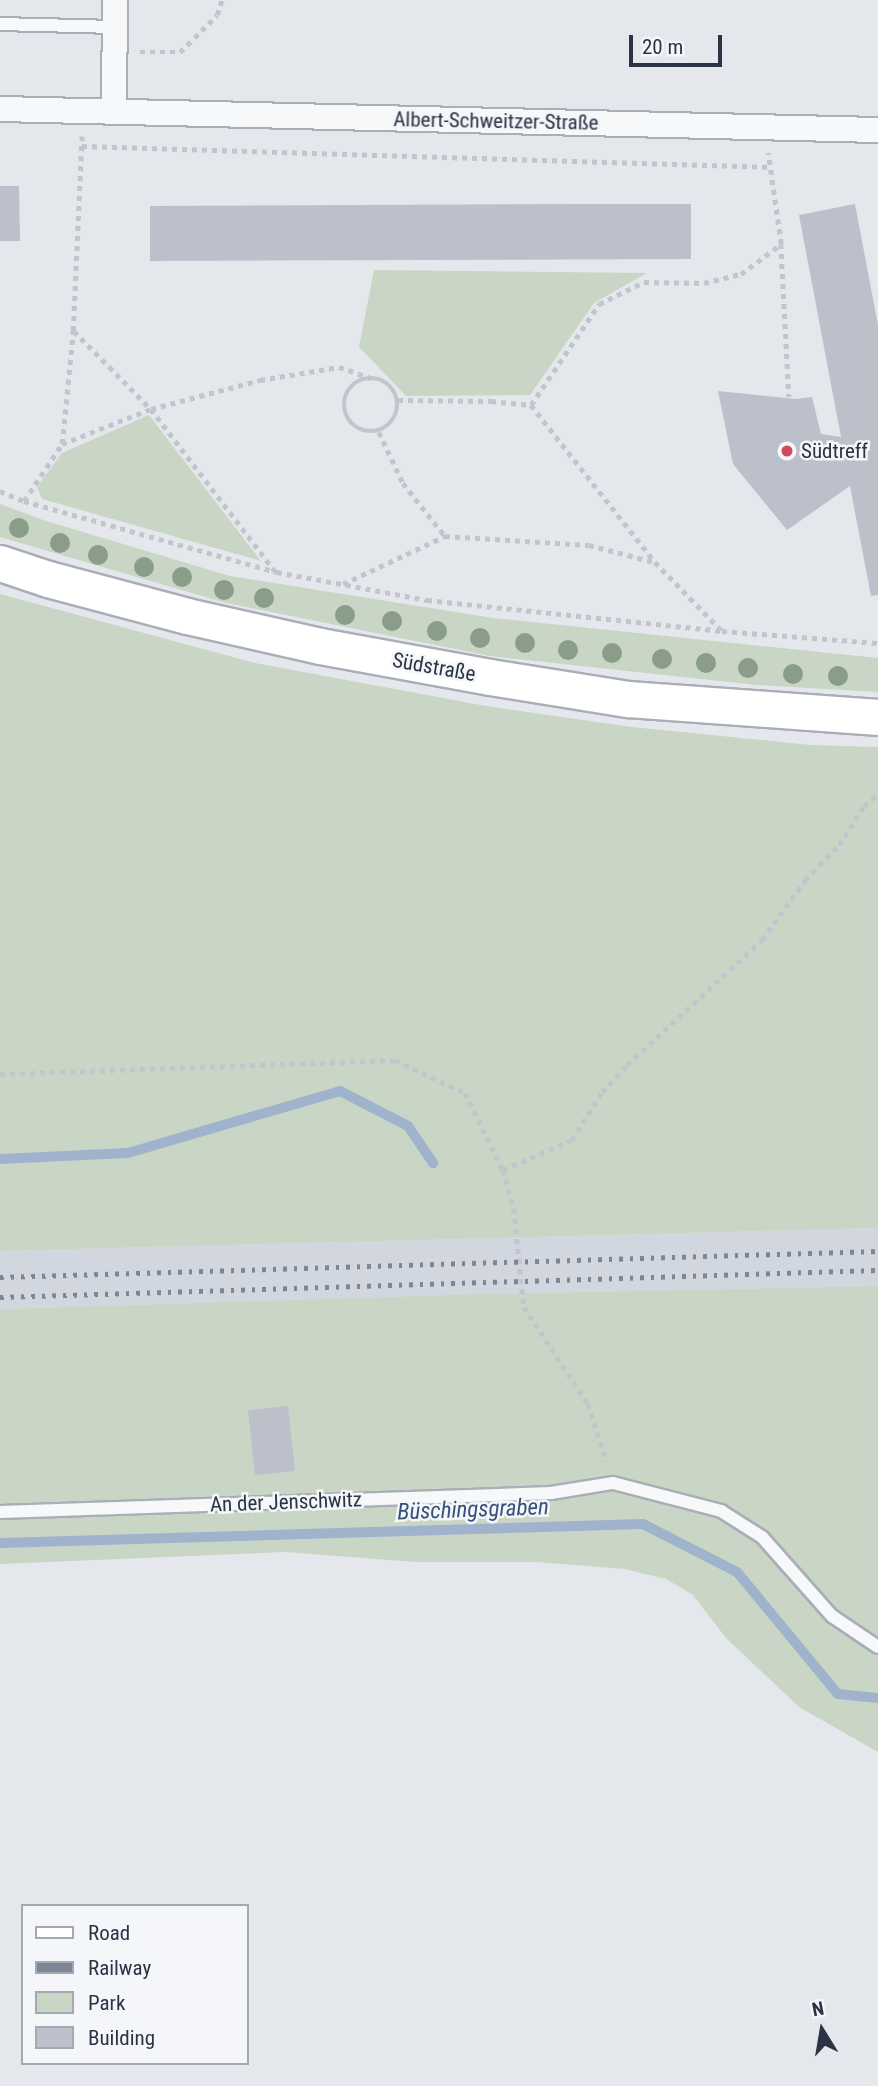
<!DOCTYPE html>
<meta charset="utf-8">
<style>
body{margin:0}
#map{position:relative;width:878px;height:2086px;overflow:hidden;background:#e4e7ec;font-family:"Roboto Condensed",sans-serif}
div>[style]{position:absolute}
[style*='--x']{left:calc(var(--x)*1px);top:calc(var(--y)*1px);width:calc(var(--w)*1px);rotate:calc(var(--a)*1deg)}
.built>*{inset:0;background:#d2d6de}
.green>*{inset:0;background:#c9d6c5}
.stream>*{height:10px;margin:-5px;padding:0 5px;transform-origin:5px;border-radius:5px;background:#9fb4cc}
.building>*{inset:0;background:#bbc0ca}
.path>*{height:4.5px;margin-top:-2.25px;transform-origin:0;background:repeating-linear-gradient(90deg,#c2c5cb 0 5px,transparent 0 10px)}
.path>.ring{margin:-2.25px;padding:0;box-sizing:content-box;background:none;border:4.5px solid #c2c5cb;border-radius:50%}
.roads{filter:drop-shadow(2px 0 #a9aeb7) drop-shadow(-2px 0 #a9aeb7) drop-shadow(0 2px #a9aeb7) drop-shadow(0 -2px #a9aeb7)}
.service>*{height:12px;margin:-6px;padding:0 6px;transform-origin:6px;border-radius:6px;background:#f7f8fa}
.minor>*{height:24px;margin:-12px;padding:0 12px;transform-origin:12px;border-radius:12px;background:#f7f8fa}
.secondary>*{height:35px;margin:-17.5px;padding:0 17.5px;transform-origin:17.5px;border-radius:17.5px;background:#fff}
.rail>*{height:5px;margin-top:-2.5px;transform-origin:0;background:repeating-linear-gradient(90deg,#7d8696 0 3.5px,transparent 0 10.5px)}
.trees>*{width:20px;height:20px;margin:-10px;border-radius:50%;background:#899d89}
.dots>*{width:19px;height:19px;translate:-50% -50%;box-sizing:border-box;border:4px solid #f4f6f9;border-radius:50%}
span{translate:-50% -50%;white-space:nowrap;text-align:center;line-height:1.15;-webkit-text-stroke:5px #f4f6f9;paint-order:stroke}
.street-label{font-size:21px;color:#2b3445}
.poi-label{font-size:21px;color:#2b3445}
.left{translate:0 -50%;text-align:left}
.water-label{font-size:23px;color:#34527a;font-style:italic}
.legend{position:absolute;left:21px;top:1904px;width:228px;height:161px;box-sizing:border-box;background:#f4f6f9;border:2px solid #a4a8b1;margin:0;padding:9px 12px;list-style:none;font-size:21px;color:#2b3445}
.legend li{display:flex;align-items:center;gap:14px;height:35px}
.legend b{width:35px;border:2px solid #a4a8b1}
.north{position:absolute;left:787px;top:1995px;width:70px;height:70px;-webkit-text-stroke:5px #f4f6f9;paint-order:stroke;rotate:349deg;font-size:19px;font-weight:700;line-height:28px;text-align:center;color:#2b3445}
.north::after{content:'';display:block;margin:auto;width:24px;height:32px;background:#2b3445;clip-path:polygon(50% 0,100% 100%,50% 72%,0 100%)}
.scale{position:absolute;left:629px;top:35px;width:93px;height:32px;box-sizing:border-box;border:4px solid #2b3445;border-top:0;padding-left:9px;font-size:21px;line-height:24px;white-space:nowrap;color:#2b3445;-webkit-text-stroke:5px #f4f6f9;paint-order:stroke}
</style>
<div id="map">
<div class="built">
<i style="clip-path:polygon(878px 1228px,878px 1286px,477px 1294px,0 1309px,0 1251px)"></i>
</div>
<div class="green">
<i style="clip-path:polygon(374px 270px,647px 273px,594px 303px,530px 395px,406px 396px,359px 347px)"></i>
<i style="clip-path:polygon(149px 415px,261px 561px,42px 499px,37px 487px,62px 453px)"></i>
<i style="clip-path:polygon(0 504px,43px 520px,230px 576px,493px 618px,878px 658px,878px 692px,756px 685px,490px 656px,226px 603px,0 537px)"></i>
<i style="clip-path:polygon(0 594px,255px 663px,486px 706px,632px 727px,811px 745px,878px 747px,878px 1228px,0 1251px)"></i>
<i style="clip-path:polygon(878px 1286px,878px 1646px,831px 1617px,878px 1649px,878px 1752px,799px 1707px,726px 1638px,693px 1595px,666px 1579px,625px 1569px,536px 1562px,415px 1562px,285px 1552px,0 1564px,0 1309px,477px 1294px)"></i>
</div>
<div class="stream">
<i style="--x:0;--y:1159;--w:128;--a:-2.7"></i>
<i style="--x:128;--y:1153;--w:221;--a:-16.3"></i>
<i style="--x:340;--y:1091;--w:76;--a:27.2"></i>
<i style="--x:408;--y:1126;--w:45;--a:56"></i>
<i style="--x:0;--y:1543;--w:643;--a:-1.69"></i>
<i style="--x:643;--y:1524;--w:106;--a:27.1"></i>
<i style="--x:737;--y:1572;--w:158;--a:50.4"></i>
<i style="--x:838;--y:1694;--w:40;--a:5.7"></i>
</div>
<div class="building">
<i style="clip-path:polygon(0 186px,19px 186px,20px 241px,0 241px)"></i>
<i style="clip-path:polygon(582px 204px,691px 204px,691px 259px,150px 261px,150px 206px)"></i>
<i style="clip-path:polygon(855px 204px,878px 325px,878px 595px,871px 596px,850px 486px,787px 530px,733px 464px,718px 391px,795px 399px,812px 397px,821px 434px,841px 437px,799px 215px)"></i>
<i style="clip-path:polygon(288px 1406px,295px 1471px,255px 1475px,248px 1410px)"></i>
</div>
<div class="path">
<i style="--x:140;--y:52;--w:40;--a:0"></i>
<i style="--x:180;--y:52;--w:52;--a:-45"></i>
<i style="--x:217;--y:15;--w:16;--a:-72"></i>
<i style="--x:82;--y:146;--w:688;--a:1.75"></i>
<i style="--x:781;--y:244;--w:153;--a:87"></i>
<i style="--x:74;--y:331;--w:110;--a:45.4"></i>
<i style="--x:151;--y:409;--w:204;--a:52.6"></i>
<i class="ring" style="left:344px;top:378px;width:49.5px;height:49.5px"></i>
<i style="--x:398;--y:400;--w:93;--a:0.6"></i>
<i style="--x:491;--y:401;--w:40;--a:5.7"></i>
<i style="--x:531;--y:405;--w:200;--a:51.7"></i>
<i style="--x:655;--y:562;--w:96;--a:45.8"></i>
<i style="--x:531;--y:405;--w:122;--a:-56"></i>
<i style="--x:599;--y:304;--w:50;--a:-26.1"></i>
<i style="--x:644;--y:282;--w:60;--a:1"></i>
<i style="--x:704;--y:283;--w:38;--a:-14"></i>
<i style="--x:741;--y:274;--w:50;--a:-36.9"></i>
<i style="--x:781;--y:244;--w:92;--a:-98.1"></i>
<i style="--x:379;--y:432;--w:56;--a:64.8"></i>
<i style="--x:403;--y:483;--w:68;--a:51.6"></i>
<i style="--x:62;--y:444;--w:96;--a:-21.5"></i>
<i style="--x:151;--y:409;--w:113;--a:-14.9"></i>
<i style="--x:260;--y:380;--w:80;--a:-9.3"></i>
<i style="--x:339;--y:367;--w:34;--a:19"></i>
<i style="--x:0;--y:491;--w:26;--a:23"></i>
<i style="--x:24;--y:501;--w:263;--a:15.7"></i>
<i style="--x:277;--y:572;--w:153;--a:10.6"></i>
<i style="--x:427;--y:600;--w:297;--a:6"></i>
<i style="--x:722;--y:631;--w:156;--a:4.4"></i>
<i style="--x:24;--y:501;--w:69;--a:-56.3"></i>
<i style="--x:62;--y:444;--w:114;--a:-84.4"></i>
<i style="--x:73;--y:331;--w:195;--a:-87.4"></i>
<i style="--x:343;--y:584;--w:113;--a:-25.2"></i>
<i style="--x:445;--y:536;--w:144;--a:3.6"></i>
<i style="--x:589;--y:545;--w:67;--a:14.7"></i>
<i style="--x:0;--y:1074;--w:395;--a:-2"></i>
<i style="--x:395;--y:1060;--w:77;--a:25.2"></i>
<i style="--x:465;--y:1093;--w:86;--a:63.7"></i>
<i style="--x:503;--y:1170;--w:41;--a:74.2"></i>
<i style="--x:514;--y:1209;--w:99;--a:84.2"></i>
<i style="--x:524;--y:1307;--w:116;--a:56.6"></i>
<i style="--x:588;--y:1404;--w:61;--a:71.9"></i>
<i style="--x:503;--y:1170;--w:75;--a:-23.5"></i>
<i style="--x:572;--y:1140;--w:57;--a:-58"></i>
<i style="--x:602;--y:1092;--w:37;--a:-47"></i>
<i style="--x:627;--y:1065;--w:184;--a:-42.8"></i>
<i style="--x:762;--y:940;--w:74;--a:-54.4"></i>
<i style="--x:805;--y:880;--w:49;--a:-45.8"></i>
<i style="--x:839;--y:845;--w:46;--a:-57.3"></i>
<i style="--x:864;--y:806;--w:18;--a:-41"></i>
</div>
<div class="roads">
<div class="service">
<i style="--x:0;--y:24;--w:116;--a:1.5"></i>
<i style="--x:0;--y:1512;--w:551;--a:-1.97"></i>
<i style="--x:551;--y:1493;--w:63;--a:-9.2"></i>
<i style="--x:613;--y:1483;--w:112;--a:14.5"></i>
<i style="--x:721;--y:1511;--w:49;--a:32.4"></i>
<i style="--x:762;--y:1537;--w:106;--a:48.5"></i>
<i style="--x:832;--y:1616;--w:55;--a:34"></i>
</div>
<div class="minor">
<i style="--x:0;--y:109;--w:878;--a:1.37"></i>
<i style="--x:114;--y:111;--w:111;--a:-89.5"></i>
</div>
<div class="secondary">
<i style="--x:0;--y:563;--w:51;--a:18.4"></i>
<i style="--x:48;--y:579;--w:144;--a:14.9"></i>
<i style="--x:187;--y:616;--w:136;--a:12.7"></i>
<i style="--x:320;--y:646;--w:173;--a:10.3"></i>
<i style="--x:490;--y:677;--w:140;--a:9.1"></i>
<i style="--x:628;--y:699;--w:251;--a:4.1"></i>
</div>
</div>
<div class="rail">
<i style="--x:0;--y:1277;--w:878;--a:-1.7"></i>
<i style="--x:0;--y:1297;--w:878;--a:-1.76"></i>
</div>
<div class="trees">
<i style="left:19px;top:528px"></i>
<i style="left:60px;top:543px"></i>
<i style="left:98px;top:555px"></i>
<i style="left:144px;top:567px"></i>
<i style="left:182px;top:577px"></i>
<i style="left:224px;top:590px"></i>
<i style="left:264px;top:598px"></i>
<i style="left:345px;top:615px"></i>
<i style="left:392px;top:621px"></i>
<i style="left:437px;top:631px"></i>
<i style="left:480px;top:638px"></i>
<i style="left:525px;top:643px"></i>
<i style="left:568px;top:650px"></i>
<i style="left:612px;top:653px"></i>
<i style="left:662px;top:659px"></i>
<i style="left:706px;top:663px"></i>
<i style="left:748px;top:668px"></i>
<i style="left:793px;top:674px"></i>
<i style="left:838px;top:676px"></i>
</div>
<div class="dots">
<i style="left:787px;top:451px;background:#d1495b"></i>
</div>
<div class="street-label">
<span style="left:496px;top:121px;rotate:1deg">Albert-Schweitzer-Straße</span>
<span style="left:434px;top:667px;rotate:10deg">Südstraße</span>
<span style="left:286px;top:1502px;rotate:-2deg">An der Jenschwitz</span>
</div>
<div class="poi-label">
<span class="left" style="left:801px;top:451px">Südtreff</span>
</div>
<div class="water-label">
<span style="left:473px;top:1510px;rotate:-2deg">Büschingsgraben</span>
</div>
<ul class="legend">
<li><b style="height:9px;background:#fff"></b>Road</li>
<li><b style="height:9px;background:#7d8696"></b>Railway</li>
<li><b style="height:19px;background:#c9d6c5"></b>Park</li>
<li><b style="height:19px;background:#bbc0ca"></b>Building</li>
</ul>
<div class="north">N</div>
<div class="scale">20 m</div>
</div>
